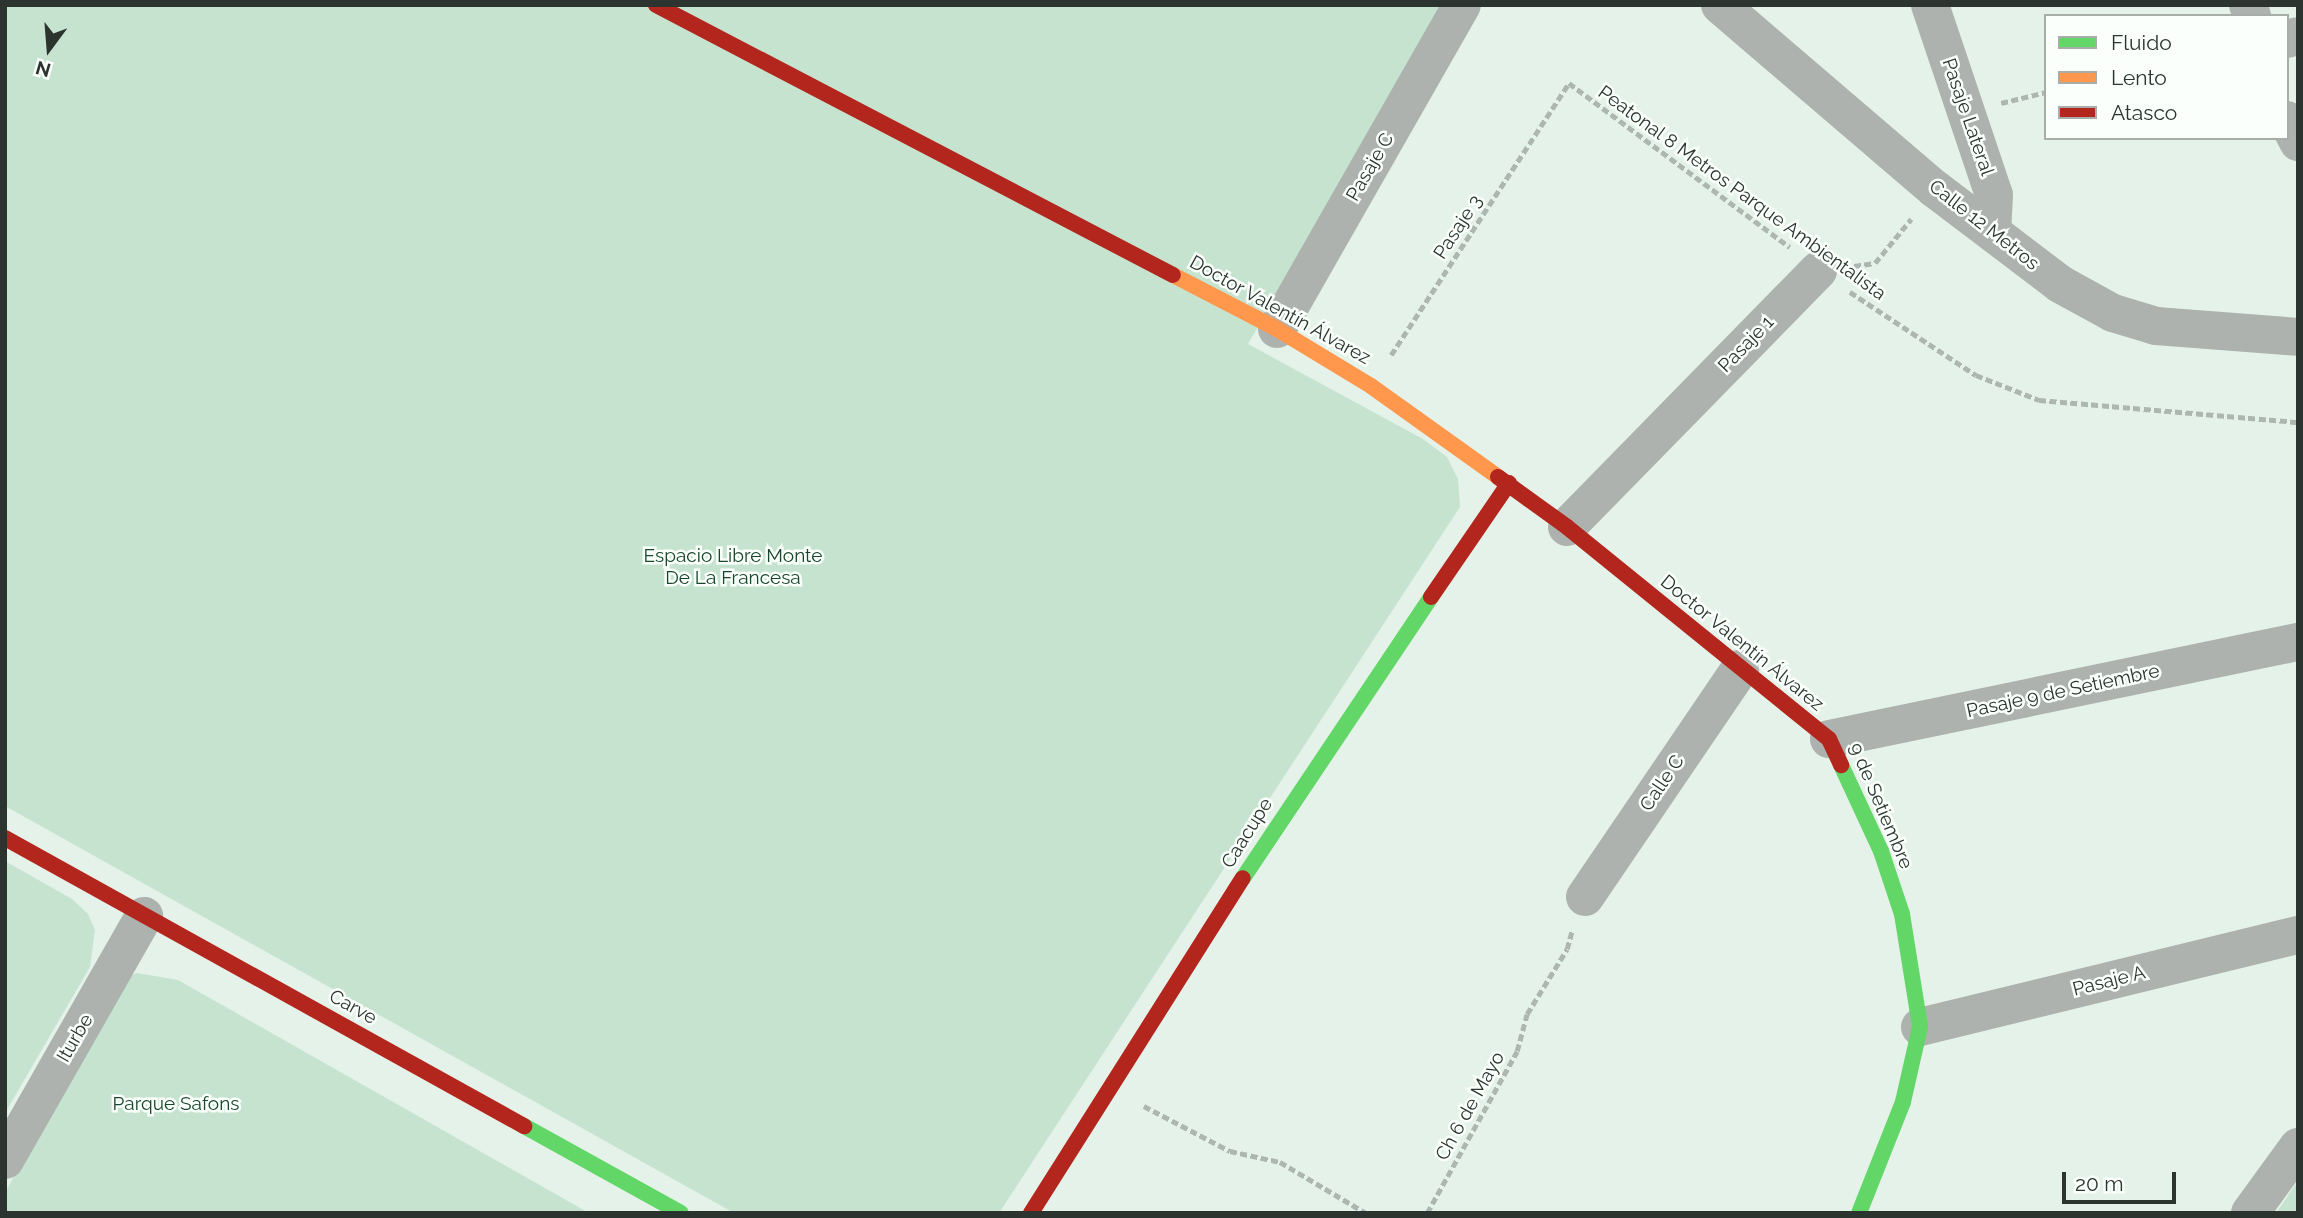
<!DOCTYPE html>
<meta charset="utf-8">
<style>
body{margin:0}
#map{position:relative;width:2303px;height:1218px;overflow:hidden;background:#e5f2e9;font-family:Raleway,sans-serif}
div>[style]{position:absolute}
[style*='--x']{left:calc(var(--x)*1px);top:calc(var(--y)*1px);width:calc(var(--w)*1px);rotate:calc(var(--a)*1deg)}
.green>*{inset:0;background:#c5e3cf}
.path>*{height:4.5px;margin-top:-2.25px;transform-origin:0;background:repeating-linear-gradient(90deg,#aeb6b1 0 7px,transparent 0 10.5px)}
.street>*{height:38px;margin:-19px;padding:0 19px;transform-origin:19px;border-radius:19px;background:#adb2ae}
.fast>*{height:16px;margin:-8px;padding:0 8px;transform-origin:8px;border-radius:8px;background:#63d668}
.slow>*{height:16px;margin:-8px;padding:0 8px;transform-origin:8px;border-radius:8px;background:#ff974d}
.jam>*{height:16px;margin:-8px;padding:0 8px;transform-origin:8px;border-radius:8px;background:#b3261e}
span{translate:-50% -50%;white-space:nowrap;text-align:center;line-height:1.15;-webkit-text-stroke:5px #fafffb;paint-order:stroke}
.street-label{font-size:19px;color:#2b342e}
.park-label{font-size:19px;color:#18472d}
.frame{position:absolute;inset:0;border:7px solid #2b342e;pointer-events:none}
.legend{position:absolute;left:2044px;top:14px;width:245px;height:126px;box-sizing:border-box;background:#fafffb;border:2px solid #a7aea9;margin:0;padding:9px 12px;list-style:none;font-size:21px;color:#2b342e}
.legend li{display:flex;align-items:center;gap:14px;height:35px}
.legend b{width:35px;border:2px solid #a7aea9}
.north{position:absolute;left:14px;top:14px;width:70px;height:70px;-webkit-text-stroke:5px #fafffb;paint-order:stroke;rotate:196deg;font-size:19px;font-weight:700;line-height:28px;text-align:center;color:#2b342e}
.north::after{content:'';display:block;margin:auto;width:24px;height:32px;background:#2b342e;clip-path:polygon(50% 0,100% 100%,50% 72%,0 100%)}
.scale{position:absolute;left:2062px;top:1172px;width:114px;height:32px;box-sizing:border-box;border:4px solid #2b342e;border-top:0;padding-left:9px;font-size:21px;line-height:24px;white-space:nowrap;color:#2b342e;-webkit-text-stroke:5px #fafffb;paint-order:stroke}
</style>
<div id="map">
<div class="green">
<i style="clip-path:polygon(5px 5px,1447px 5px,1248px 344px,1423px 439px,1447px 457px,1458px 479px,1460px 507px,999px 1213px,734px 1213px,5px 806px)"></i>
<i style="clip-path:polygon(5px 861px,72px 899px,88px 914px,95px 930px,90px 967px,5px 1113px)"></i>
<i style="clip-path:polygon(137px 973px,178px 980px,589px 1213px,5px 1213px,5px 1193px,90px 1036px,123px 978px)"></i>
<i style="clip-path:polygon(2298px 1181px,2298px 1213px,2276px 1213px)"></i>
</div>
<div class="path">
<i style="--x:2001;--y:103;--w:46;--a:-13.7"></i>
<i style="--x:1854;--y:266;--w:21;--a:-8"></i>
<i style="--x:1875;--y:263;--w:57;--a:-50.7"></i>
<i style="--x:1850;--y:292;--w:151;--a:33.4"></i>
<i style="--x:1976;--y:375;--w:68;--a:21.6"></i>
<i style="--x:2039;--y:400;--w:260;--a:4.9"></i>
<i style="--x:1391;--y:355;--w:325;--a:-56.8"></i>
<i style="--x:1569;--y:83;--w:275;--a:36.6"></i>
<i style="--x:1144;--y:1106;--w:97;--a:27.6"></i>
<i style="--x:1230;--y:1151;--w:51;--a:12.4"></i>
<i style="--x:1280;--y:1162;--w:100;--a:30.7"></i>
<i style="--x:1427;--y:1213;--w:185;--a:-60.9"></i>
<i style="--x:1517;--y:1051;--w:38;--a:-75"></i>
<i style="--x:1527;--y:1014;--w:76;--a:-58.4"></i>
<i style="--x:1567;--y:949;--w:20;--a:-75"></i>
</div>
<div class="street">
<i style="--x:1720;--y:5;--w:283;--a:40.6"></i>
<i style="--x:1935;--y:189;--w:157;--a:37.2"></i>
<i style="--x:2060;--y:284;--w:60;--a:28.7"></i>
<i style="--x:2113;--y:313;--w:45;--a:16.8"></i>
<i style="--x:2156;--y:326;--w:142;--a:4.4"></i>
<i style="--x:1930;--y:5;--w:200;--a:71.4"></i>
<i style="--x:1994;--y:195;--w:35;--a:93"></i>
<i style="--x:2248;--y:5;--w:12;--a:70"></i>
<i style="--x:2287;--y:39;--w:11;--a:-15"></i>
<i style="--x:2287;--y:120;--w:25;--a:63"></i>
<i style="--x:1277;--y:329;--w:373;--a:-60.3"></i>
<i style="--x:1567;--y:527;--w:359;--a:-45.6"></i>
<i style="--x:1829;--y:739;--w:479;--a:-11.7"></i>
<i style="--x:1585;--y:897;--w:276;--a:-55.8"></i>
<i style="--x:1920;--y:1027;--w:389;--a:-13.7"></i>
<i style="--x:5;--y:1160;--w:281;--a:-60.3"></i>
<i style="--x:2250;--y:1213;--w:82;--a:-54"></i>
</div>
<div class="fast">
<i style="--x:1841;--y:765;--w:95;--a:65.1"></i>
<i style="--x:1881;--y:851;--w:66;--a:71.6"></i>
<i style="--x:1902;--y:914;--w:114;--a:80.9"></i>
<i style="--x:1920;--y:1027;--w:77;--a:102.8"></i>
<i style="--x:1903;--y:1102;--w:119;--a:111.6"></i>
<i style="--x:1243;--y:878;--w:338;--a:-56.2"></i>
<i style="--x:524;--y:1126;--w:179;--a:29"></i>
</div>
<div class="slow">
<i style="--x:1173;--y:275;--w:117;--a:27.4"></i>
<i style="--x:1277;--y:329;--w:110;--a:31.2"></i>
<i style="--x:1371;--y:386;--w:156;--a:35.6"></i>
</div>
<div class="jam">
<i style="--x:656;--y:5;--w:583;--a:27.58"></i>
<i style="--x:1498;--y:477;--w:85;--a:35.9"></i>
<i style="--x:1567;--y:527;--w:337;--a:39"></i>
<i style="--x:1829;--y:739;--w:29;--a:65"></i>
<i style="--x:1431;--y:597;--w:138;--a:-55.6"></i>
<i style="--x:5;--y:838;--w:594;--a:29.03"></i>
<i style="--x:1031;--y:1213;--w:396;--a:-57.7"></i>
</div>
<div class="street-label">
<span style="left:1968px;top:117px;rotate:71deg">Pasaje Lateral</span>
<span style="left:1370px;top:167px;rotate:-60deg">Pasaje C</span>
<span style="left:1742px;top:193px;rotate:36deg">Peatonal 8 Metros Parque Ambientalista</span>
<span style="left:1984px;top:225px;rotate:38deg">Calle 12 Metros</span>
<span style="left:1458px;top:227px;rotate:-57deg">Pasaje 3</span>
<span style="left:1280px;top:310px;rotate:29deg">Doctor Valentín Álvarez</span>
<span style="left:1746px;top:344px;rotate:-46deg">Pasaje 1</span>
<span style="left:1742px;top:643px;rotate:39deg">Doctor Valentín Álvarez</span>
<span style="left:2063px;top:691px;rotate:-12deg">Pasaje 9 de Setiembre</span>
<span style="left:1662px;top:783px;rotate:-56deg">Calle C</span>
<span style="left:1881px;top:806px;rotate:67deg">9 de Setiembre</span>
<span style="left:1247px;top:833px;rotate:-58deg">Caacupe</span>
<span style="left:2109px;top:981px;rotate:-14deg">Pasaje A</span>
<span style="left:353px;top:1007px;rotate:29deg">Carve</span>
<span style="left:75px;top:1038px;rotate:-60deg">Iturbe</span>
<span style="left:1470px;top:1106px;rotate:-61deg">Ch 6 de Mayo</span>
</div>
<div class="park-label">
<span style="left:733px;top:567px">Espacio Libre Monte<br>De La Francesa</span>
<span style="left:176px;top:1104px">Parque Safons</span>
</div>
<div class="frame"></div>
<ul class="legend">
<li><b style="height:9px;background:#63d668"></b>Fluido</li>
<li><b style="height:9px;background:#ff974d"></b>Lento</li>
<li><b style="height:9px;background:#b3261e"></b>Atasco</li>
</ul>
<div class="north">N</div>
<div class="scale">20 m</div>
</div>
